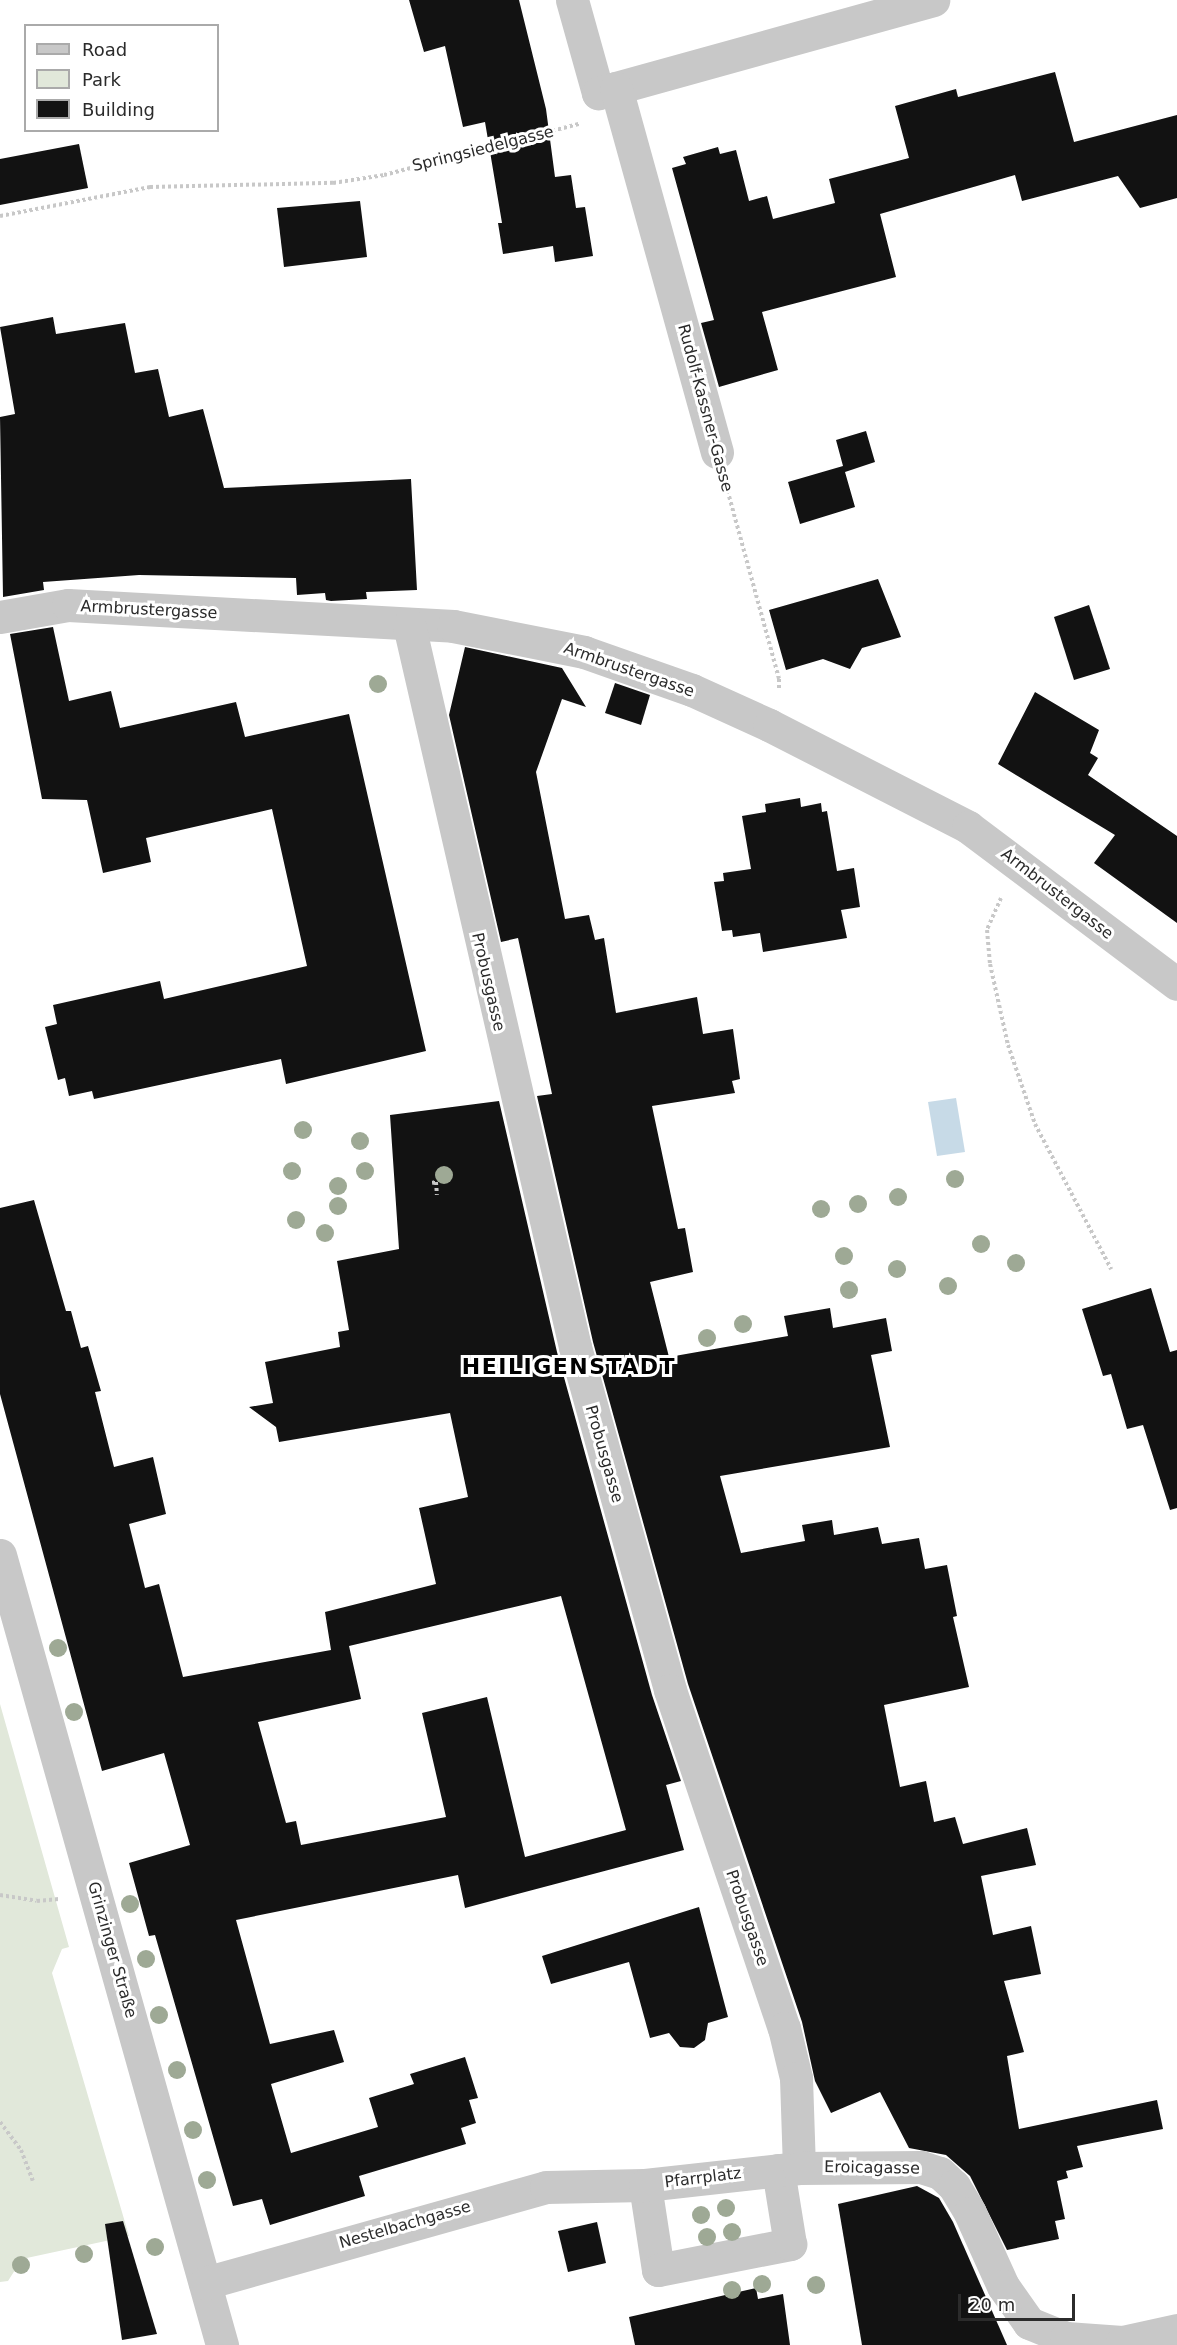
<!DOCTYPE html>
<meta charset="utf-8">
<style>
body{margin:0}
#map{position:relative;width:1177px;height:2345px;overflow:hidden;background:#fff;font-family:"DejaVu Sans",sans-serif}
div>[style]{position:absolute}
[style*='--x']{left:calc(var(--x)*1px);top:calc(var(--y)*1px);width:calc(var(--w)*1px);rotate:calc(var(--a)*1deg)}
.green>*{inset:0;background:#e1e8da}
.water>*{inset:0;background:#c7dae7}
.building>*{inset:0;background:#121212}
.path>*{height:4px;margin-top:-2px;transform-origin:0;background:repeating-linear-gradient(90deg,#c8c8c8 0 3px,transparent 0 6px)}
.minor>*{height:33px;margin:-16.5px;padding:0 16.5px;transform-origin:16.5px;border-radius:16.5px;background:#c8c8c8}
.trees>*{width:18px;height:18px;margin:-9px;border-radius:50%;background:#9ea995}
span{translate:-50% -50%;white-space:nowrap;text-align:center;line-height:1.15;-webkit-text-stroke:6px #fff;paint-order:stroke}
.street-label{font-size:16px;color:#2b2b2b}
.district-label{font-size:22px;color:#000;font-weight:700;letter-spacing:1.5px}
.legend{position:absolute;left:24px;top:24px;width:195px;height:108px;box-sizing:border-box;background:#fff;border:2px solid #aaa;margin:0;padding:8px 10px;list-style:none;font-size:18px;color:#2b2b2b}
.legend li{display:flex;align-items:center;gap:12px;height:30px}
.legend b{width:30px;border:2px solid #aaa}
.scale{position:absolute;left:958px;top:2294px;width:117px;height:27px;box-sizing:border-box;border:3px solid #2b2b2b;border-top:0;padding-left:8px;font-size:18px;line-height:21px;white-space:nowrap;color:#2b2b2b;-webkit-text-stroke:4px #fff;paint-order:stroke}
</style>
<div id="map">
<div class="green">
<i style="clip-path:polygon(0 1704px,69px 1947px,62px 1949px,52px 1973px,129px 2236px,22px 2259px,8px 2281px,0 2282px)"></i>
</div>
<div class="water">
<i style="clip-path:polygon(956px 1098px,965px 1152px,937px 1156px,928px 1102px)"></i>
</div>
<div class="building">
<i style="clip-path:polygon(409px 0,519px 0,546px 109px,555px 177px,571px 175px,576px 208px,585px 207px,593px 256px,555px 262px,553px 246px,503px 254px,498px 223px,502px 223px,485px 122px,463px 127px,445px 46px,424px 52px)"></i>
<i style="clip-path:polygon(1055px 72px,1074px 142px,1177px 115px,1177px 198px,1140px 208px,1118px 176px,1022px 201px,1015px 175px,880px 214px,896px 277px,762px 312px,778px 370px,719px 387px,701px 323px,714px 320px,672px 168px,686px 164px,683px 157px,718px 147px,720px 154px,736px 150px,749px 201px,767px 196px,773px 219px,835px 203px,829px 179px,909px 158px,895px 106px,956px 89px,958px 97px)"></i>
<i style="clip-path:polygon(79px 144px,88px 188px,0 205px,0 159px)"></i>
<i style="clip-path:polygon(360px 201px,367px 257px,284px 267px,277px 208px)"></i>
<i style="clip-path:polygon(53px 317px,56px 334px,125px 323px,135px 373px,158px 369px,169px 417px,203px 409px,224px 488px,411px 479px,417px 590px,366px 592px,367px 599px,331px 601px,326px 600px,325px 593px,297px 595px,296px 578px,139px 575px,43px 582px,44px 590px,3px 597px,0 417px,15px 414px,0 327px)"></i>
<i style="clip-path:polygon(866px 431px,875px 462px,845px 472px,855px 507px,800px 524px,788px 482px,843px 466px,836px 440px)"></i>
<i style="clip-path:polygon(878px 579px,901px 637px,862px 648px,850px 669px,823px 659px,786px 670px,769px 610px)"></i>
<i style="clip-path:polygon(1089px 605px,1110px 669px,1074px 680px,1054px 617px)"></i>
<i style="clip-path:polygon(53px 627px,69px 701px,111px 691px,120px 728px,236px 702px,245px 737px,349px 714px,426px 1051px,286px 1084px,281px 1059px,94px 1099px,92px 1091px,69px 1096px,65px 1078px,58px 1080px,45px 1027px,57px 1024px,53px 1005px,160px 981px,164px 999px,307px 966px,272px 809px,146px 838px,151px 862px,103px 873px,87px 800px,42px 799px,10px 634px)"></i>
<i style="clip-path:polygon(465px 647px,562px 668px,586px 707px,562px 699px,536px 772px,565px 919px,589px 915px,595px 940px,604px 938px,616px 1013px,697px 997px,703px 1034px,733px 1029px,740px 1079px,732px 1081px,735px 1093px,652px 1106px,678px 1229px,685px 1228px,693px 1272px,650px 1282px,669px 1357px,788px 1336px,784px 1316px,830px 1308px,833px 1328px,886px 1318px,892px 1351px,871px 1355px,890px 1447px,720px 1476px,741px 1553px,805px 1541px,802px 1525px,832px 1520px,834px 1535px,878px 1527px,882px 1544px,919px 1538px,925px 1569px,947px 1565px,957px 1616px,953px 1617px,969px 1687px,884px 1705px,900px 1787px,926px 1781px,934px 1822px,955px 1817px,963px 1844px,1027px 1828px,1036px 1865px,981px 1876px,993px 1935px,1031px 1926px,1041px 1974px,1004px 1981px,1024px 2052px,1007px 2056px,1019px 2129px,1157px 2100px,1163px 2129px,1077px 2146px,1083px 2167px,1066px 2171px,1068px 2178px,1057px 2181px,1065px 2219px,1055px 2221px,1059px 2239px,1007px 2250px,970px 2176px,946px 2155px,909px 2148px,880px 2092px,831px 2113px,815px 2081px,802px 2022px,688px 1684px,593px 1342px,537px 1096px,552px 1094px,518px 938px,501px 942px,449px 715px)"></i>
<i style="clip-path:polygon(615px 683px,650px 695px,641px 725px,605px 713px)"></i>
<i style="clip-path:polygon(1035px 692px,1099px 730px,1090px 753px,1098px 758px,1088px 775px,1177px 836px,1177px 923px,1094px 863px,1115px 835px,998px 764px)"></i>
<i style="clip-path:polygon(800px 798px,801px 807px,821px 803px,822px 812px,827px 811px,837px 871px,854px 868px,860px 907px,841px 910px,847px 938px,763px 952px,760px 933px,733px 937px,732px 930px,722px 931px,714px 882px,724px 881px,723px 873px,751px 869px,742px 816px,766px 812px,765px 804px)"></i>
<i style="clip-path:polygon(evenodd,499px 1101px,557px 1352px,652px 1695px,681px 1781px,666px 1785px,684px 1850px,465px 1908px,458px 1875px,236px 1920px,270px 2044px,334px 2030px,344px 2062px,271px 2084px,291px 2153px,378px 2127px,369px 2098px,414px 2084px,410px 2074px,465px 2057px,478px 2098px,469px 2100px,476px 2123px,461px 2128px,466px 2144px,359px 2176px,365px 2196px,270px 2225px,262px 2199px,233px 2206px,155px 1935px,149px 1936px,129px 1863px,190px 1845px,164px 1753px,102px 1771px,0 1394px,0 1208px,34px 1200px,66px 1311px,71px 1311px,81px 1348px,88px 1346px,101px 1391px,95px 1392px,114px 1467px,153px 1457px,166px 1514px,129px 1524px,145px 1588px,159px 1584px,183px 1677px,331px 1650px,325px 1612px,436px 1584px,419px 1508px,468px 1497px,450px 1413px,279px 1442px,276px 1427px,249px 1407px,273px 1403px,265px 1362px,340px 1347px,338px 1332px,349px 1330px,337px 1261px,399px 1249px,390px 1115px,499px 1101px,561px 1596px,626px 1830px,525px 1857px,487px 1697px,422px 1713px,446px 1817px,301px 1845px,296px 1821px,286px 1823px,258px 1722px,361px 1699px,349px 1646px,561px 1596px)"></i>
<i style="clip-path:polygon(1151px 1288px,1170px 1352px,1177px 1350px,1177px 1508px,1170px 1510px,1143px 1425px,1127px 1429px,1111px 1374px,1103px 1376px,1082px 1309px)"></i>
<i style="clip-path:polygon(699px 1907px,728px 2017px,708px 2023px,705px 2040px,694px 2048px,680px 2047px,669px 2033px,650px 2038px,629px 1962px,551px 1984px,542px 1956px)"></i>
<i style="clip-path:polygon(917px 2186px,939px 2198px,953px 2222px,1007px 2345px,862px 2345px,838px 2204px)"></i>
<i style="clip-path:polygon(123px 2221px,157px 2334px,122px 2340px,105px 2224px)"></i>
<i style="clip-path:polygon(597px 2222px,606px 2263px,568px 2272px,558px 2231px)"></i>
<i style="clip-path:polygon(756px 2288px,758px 2299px,783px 2294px,790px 2345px,635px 2345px,629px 2317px)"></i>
</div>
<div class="path">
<i style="--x:0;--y:216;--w:153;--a:-10.9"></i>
<i style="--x:150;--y:187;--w:183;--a:-1.3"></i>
<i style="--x:333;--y:183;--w:52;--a:-8.9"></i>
<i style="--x:384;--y:175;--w:202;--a:-14.7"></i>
<i style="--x:726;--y:485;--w:201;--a:74.7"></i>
<i style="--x:779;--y:679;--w:10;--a:90"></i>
<i style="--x:1001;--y:898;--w:35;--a:114"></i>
<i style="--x:987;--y:930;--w:34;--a:85"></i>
<i style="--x:990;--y:964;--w:83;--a:77.5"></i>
<i style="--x:1008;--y:1045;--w:83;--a:71.1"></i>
<i style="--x:1035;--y:1124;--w:164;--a:62.3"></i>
<i style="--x:432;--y:1183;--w:4;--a:-14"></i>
<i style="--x:436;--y:1182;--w:13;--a:86"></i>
<i style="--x:0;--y:1895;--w:37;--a:9"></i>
<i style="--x:37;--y:1901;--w:22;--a:-5"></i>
<i style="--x:0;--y:2122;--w:35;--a:53"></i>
<i style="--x:21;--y:2150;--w:33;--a:69"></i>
</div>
<div class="minor">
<i style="--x:572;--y:0;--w:97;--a:74.4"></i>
<i style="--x:598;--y:93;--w:348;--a:-15.5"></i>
<i style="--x:616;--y:88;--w:378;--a:74.5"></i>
<i style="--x:0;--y:617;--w:69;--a:-10"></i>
<i style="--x:68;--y:605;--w:386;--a:3.1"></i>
<i style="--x:453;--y:626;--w:134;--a:11.2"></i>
<i style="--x:584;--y:652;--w:114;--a:19.4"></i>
<i style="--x:692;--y:690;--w:85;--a:24.4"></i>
<i style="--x:769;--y:725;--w:224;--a:27.1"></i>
<i style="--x:968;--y:827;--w:261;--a:36.9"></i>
<i style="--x:409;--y:625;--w:741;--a:77.05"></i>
<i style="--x:575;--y:1347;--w:356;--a:74.5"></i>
<i style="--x:670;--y:1690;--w:357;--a:71.4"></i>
<i style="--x:784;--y:2028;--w:51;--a:76.5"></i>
<i style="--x:796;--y:2078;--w:90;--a:88.1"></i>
<i style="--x:0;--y:1555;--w:821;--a:74.3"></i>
<i style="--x:645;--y:2185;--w:86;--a:81.3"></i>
<i style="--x:658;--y:2270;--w:135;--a:-11.1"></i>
<i style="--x:790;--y:2244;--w:75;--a:-99.2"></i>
<i style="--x:205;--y:2283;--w:354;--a:-15.7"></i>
<i style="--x:546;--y:2187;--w:99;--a:-1.2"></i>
<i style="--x:645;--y:2185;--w:155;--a:-6.3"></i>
<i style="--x:799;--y:2168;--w:122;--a:-0.5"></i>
<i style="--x:921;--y:2167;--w:20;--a:18"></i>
<i style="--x:940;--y:2173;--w:19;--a:43"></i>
<i style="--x:954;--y:2186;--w:31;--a:59"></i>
<i style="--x:970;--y:2213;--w:80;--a:65.7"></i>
<i style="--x:1003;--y:2286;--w:45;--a:54.9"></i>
<i style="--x:1029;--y:2323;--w:40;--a:22"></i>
<i style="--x:1066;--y:2338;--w:56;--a:4.1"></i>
<i style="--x:1122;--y:2342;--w:56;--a:-12.3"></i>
</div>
<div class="trees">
<i style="left:378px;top:684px"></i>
<i style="left:303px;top:1130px"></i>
<i style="left:360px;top:1141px"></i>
<i style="left:292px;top:1171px"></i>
<i style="left:365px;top:1171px"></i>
<i style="left:444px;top:1175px"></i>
<i style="left:955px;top:1179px"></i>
<i style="left:338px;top:1186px"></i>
<i style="left:898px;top:1197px"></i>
<i style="left:858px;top:1204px"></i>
<i style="left:338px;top:1206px"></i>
<i style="left:821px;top:1209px"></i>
<i style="left:296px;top:1220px"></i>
<i style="left:325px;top:1233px"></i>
<i style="left:981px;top:1244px"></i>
<i style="left:844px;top:1256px"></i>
<i style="left:1016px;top:1263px"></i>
<i style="left:897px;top:1269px"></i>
<i style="left:948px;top:1286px"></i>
<i style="left:849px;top:1290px"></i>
<i style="left:743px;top:1324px"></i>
<i style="left:707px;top:1338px"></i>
<i style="left:58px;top:1648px"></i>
<i style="left:74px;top:1712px"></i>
<i style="left:130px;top:1904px"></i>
<i style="left:146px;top:1959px"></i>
<i style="left:159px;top:2015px"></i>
<i style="left:177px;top:2070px"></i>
<i style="left:193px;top:2130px"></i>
<i style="left:207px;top:2180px"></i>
<i style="left:726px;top:2208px"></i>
<i style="left:701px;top:2215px"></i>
<i style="left:732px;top:2232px"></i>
<i style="left:707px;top:2237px"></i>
<i style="left:155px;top:2247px"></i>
<i style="left:84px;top:2254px"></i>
<i style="left:21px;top:2265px"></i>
<i style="left:762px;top:2284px"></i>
<i style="left:816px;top:2285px"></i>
<i style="left:732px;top:2290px"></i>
</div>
<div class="street-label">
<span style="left:483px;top:149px;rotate:-14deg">Springsiedelgasse</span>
<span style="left:705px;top:408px;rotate:75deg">Rudolf-Kassner-Gasse</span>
<span style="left:149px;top:610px;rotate:3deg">Armbrustergasse</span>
<span style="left:629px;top:670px;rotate:19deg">Armbrustergasse</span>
<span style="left:1057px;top:894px;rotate:38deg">Armbrustergasse</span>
<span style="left:488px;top:982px;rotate:77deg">Probusgasse</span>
<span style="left:604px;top:1454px;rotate:74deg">Probusgasse</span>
<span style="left:747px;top:1918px;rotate:71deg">Probusgasse</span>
<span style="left:112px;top:1950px;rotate:74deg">Grinzinger Straße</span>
<span style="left:872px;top:2168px;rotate:1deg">Eroicagasse</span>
<span style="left:703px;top:2178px;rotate:-7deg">Pfarrplatz</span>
<span style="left:405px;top:2225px;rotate:-16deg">Nestelbachgasse</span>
</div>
<div class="district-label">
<span style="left:569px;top:1367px">HEILIGENSTADT</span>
</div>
<ul class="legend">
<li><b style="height:8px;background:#c8c8c8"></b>Road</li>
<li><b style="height:16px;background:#e1e8da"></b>Park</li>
<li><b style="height:16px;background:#121212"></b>Building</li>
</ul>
<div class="scale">20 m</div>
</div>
